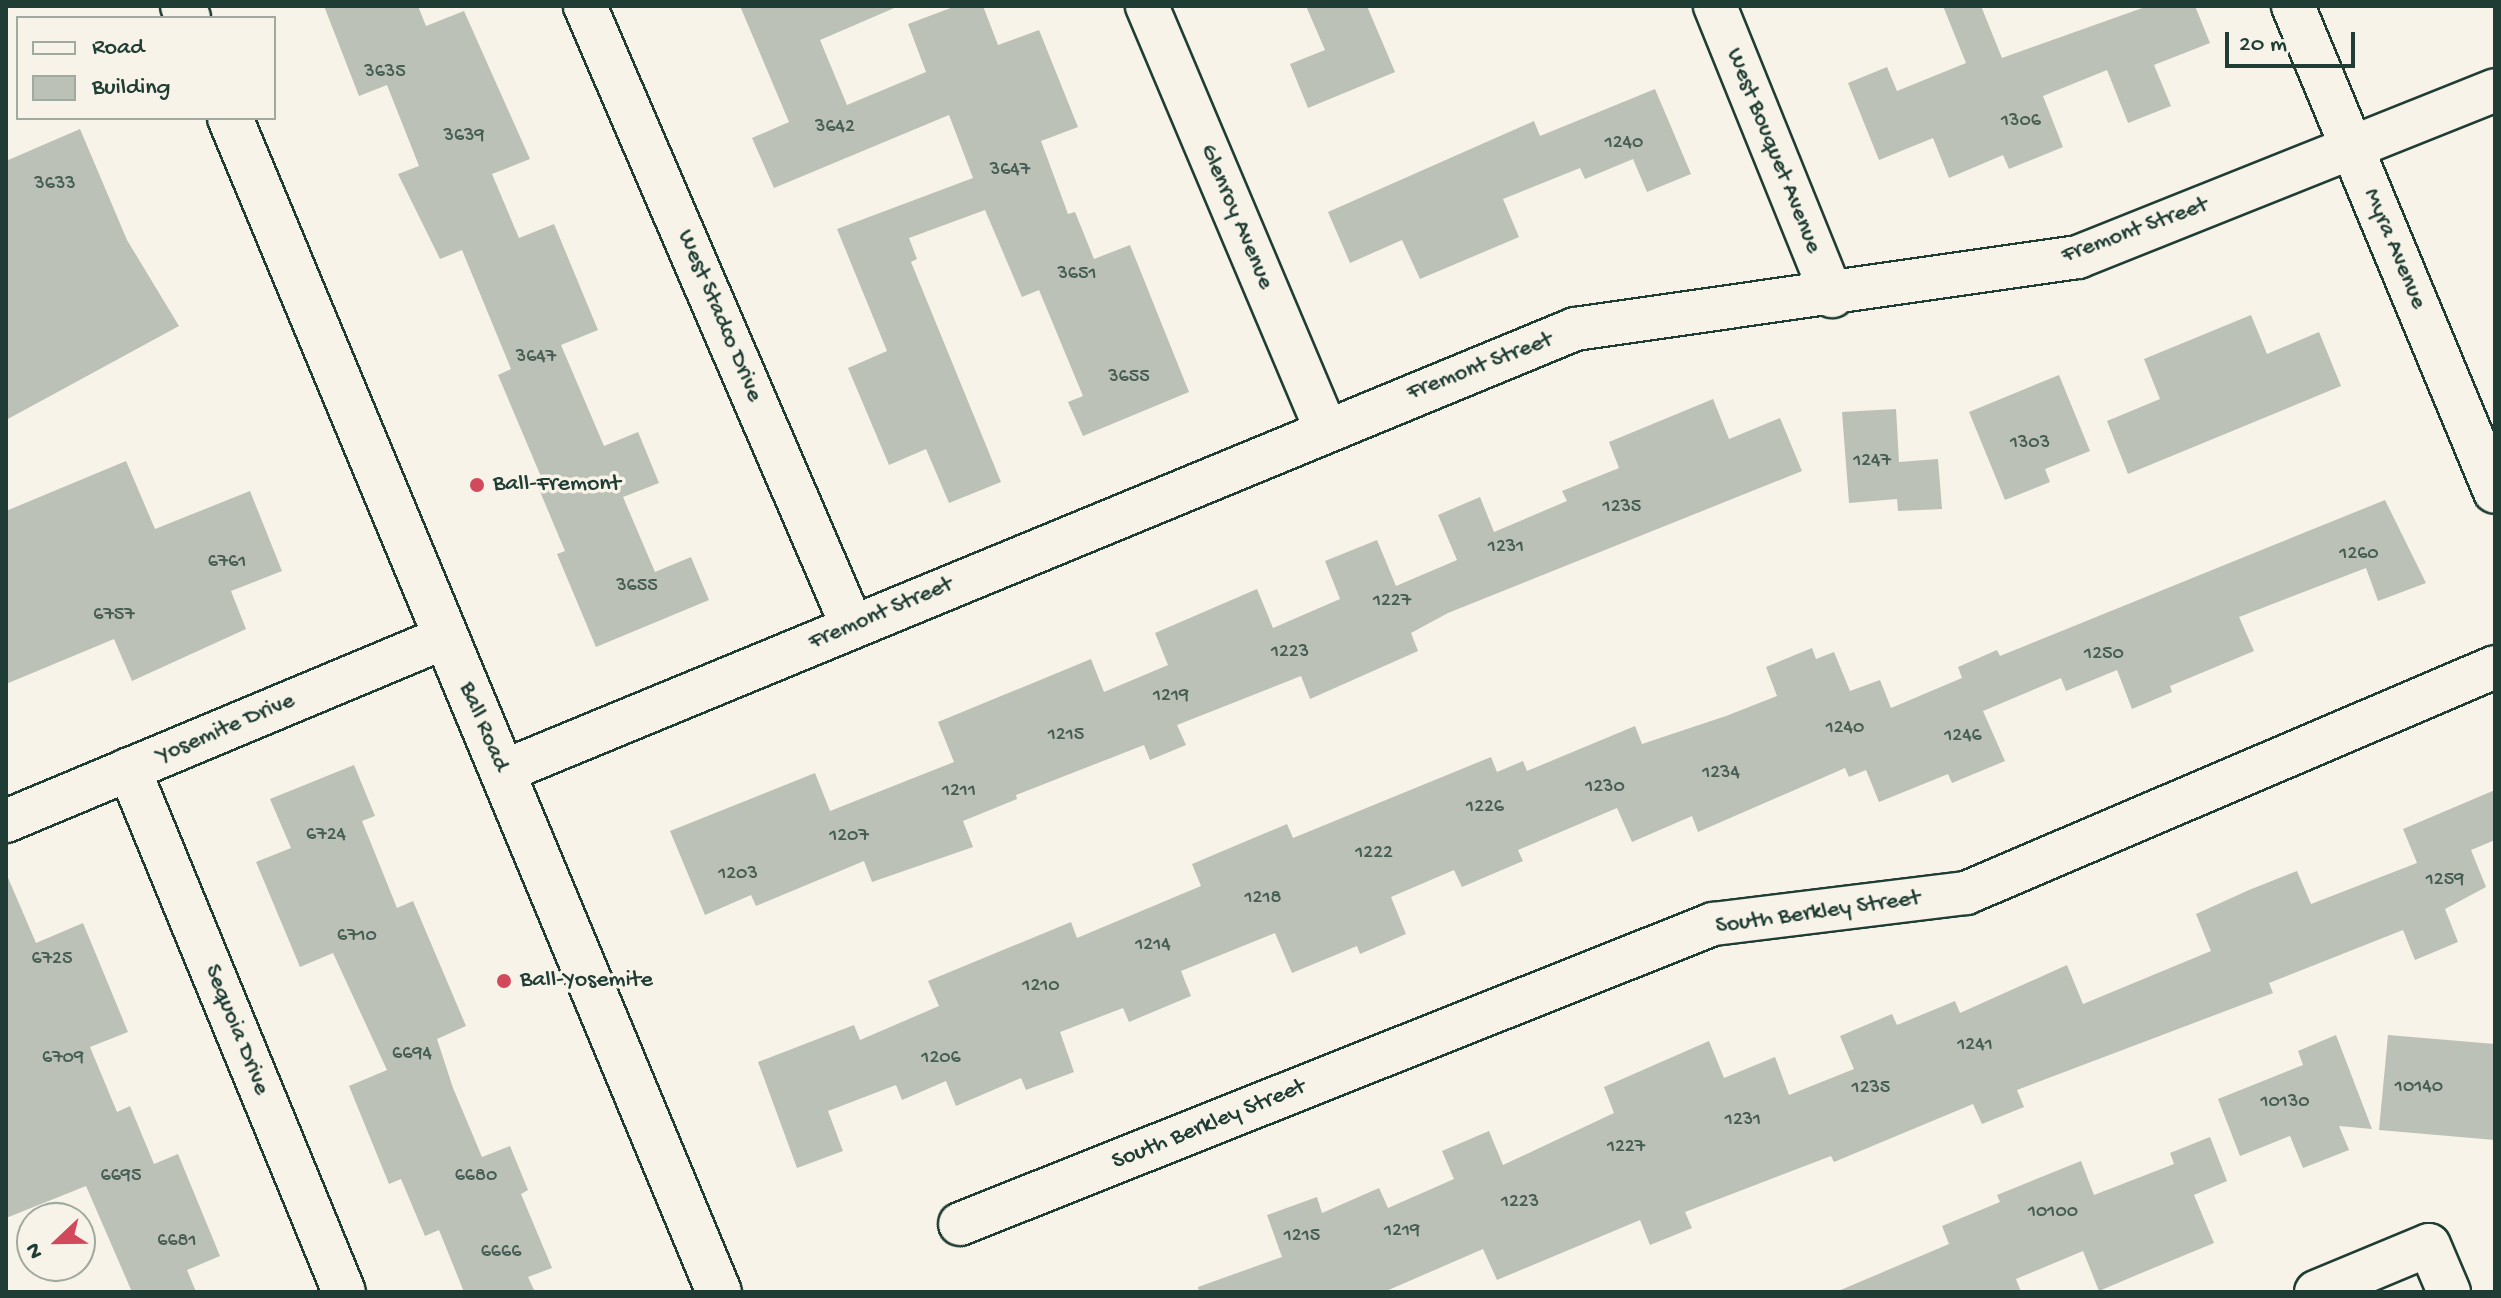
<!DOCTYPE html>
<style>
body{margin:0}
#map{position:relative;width:2501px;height:1298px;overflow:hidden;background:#f7f3e8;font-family:"Gochi Hand",sans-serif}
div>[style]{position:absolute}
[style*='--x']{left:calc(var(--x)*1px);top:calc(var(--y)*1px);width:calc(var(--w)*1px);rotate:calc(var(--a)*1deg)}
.building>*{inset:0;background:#bbc1b6}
.roads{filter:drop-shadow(2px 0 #1f3d34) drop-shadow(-2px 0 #1f3d34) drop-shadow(0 2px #1f3d34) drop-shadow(0 -2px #1f3d34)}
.minor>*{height:42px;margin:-21px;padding:0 21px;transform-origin:21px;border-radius:21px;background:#f7f3e8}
.primary>*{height:44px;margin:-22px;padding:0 22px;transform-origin:22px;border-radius:22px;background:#f7f3e8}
.dots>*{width:22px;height:22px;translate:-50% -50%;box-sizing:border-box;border:4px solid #f7f3e8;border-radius:50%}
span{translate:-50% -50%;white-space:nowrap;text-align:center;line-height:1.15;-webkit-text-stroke:7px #f7f3e8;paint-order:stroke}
.number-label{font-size:20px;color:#465e54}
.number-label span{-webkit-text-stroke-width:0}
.street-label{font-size:24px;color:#1f3d34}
.poi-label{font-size:24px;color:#1f3d34}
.left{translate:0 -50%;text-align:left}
.frame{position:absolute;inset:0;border:8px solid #1f3d34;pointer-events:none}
.legend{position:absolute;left:16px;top:16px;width:260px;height:104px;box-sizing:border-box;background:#f7f3e8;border:2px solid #a1aaa0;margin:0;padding:10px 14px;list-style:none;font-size:24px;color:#1f3d34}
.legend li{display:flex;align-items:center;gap:16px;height:40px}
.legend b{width:40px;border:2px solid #a1aaa0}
.north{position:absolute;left:16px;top:1202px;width:80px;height:80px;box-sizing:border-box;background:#f7f3e8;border:2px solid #a1aaa0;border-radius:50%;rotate:248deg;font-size:22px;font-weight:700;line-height:32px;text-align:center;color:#1f3d34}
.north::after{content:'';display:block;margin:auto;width:28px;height:36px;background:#d1495b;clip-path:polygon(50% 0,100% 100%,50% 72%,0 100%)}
.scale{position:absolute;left:2225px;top:32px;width:130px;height:36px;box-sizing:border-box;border:4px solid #1f3d34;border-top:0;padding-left:10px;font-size:24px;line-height:28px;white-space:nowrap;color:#1f3d34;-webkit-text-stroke:6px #f7f3e8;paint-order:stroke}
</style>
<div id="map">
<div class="building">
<i style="clip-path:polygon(324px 6px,418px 6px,426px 26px,464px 11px,530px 159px,492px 174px,519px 238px,554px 224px,598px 330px,561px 345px,604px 446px,638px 432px,659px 483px,623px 497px,655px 572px,691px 557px,709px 600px,596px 647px,557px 554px,565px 551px,536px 482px,542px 479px,498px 375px,511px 369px,462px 250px,440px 259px,398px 174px,419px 166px,387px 85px,359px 96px)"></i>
<i style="clip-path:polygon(740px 6px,899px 6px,820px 40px,847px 105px,926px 72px,908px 24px,956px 6px,983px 6px,998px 45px,1039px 30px,1078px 127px,1041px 141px,1068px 214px,1075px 212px,1094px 259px,1130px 245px,1189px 392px,1083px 436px,1068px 402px,1083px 396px,1039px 290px,1022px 297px,985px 210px,909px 238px,917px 259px,911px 262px,1001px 482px,949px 503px,926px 449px,889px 465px,848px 368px,887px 351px,837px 229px,973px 178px,949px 115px,774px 188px,752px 138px,789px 122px)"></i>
<i style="clip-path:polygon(1306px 6px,1367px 6px,1395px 72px,1308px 108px,1290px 64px,1325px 50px)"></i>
<i style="clip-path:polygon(1943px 6px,1981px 6px,2002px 58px,2148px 6px,2195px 6px,2210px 43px,2154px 65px,2171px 106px,2128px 123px,2107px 70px,2043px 96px,2063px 147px,2009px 169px,2003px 155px,1949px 178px,1933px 138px,1879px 160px,1848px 83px,1887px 67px,1897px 91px,1966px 63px)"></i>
<i style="clip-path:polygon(1655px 89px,1691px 174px,1647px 192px,1633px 159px,1585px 179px,1580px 168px,1503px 199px,1519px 237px,1420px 279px,1402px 240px,1350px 263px,1328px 212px,1534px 121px,1540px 136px)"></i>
<i style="clip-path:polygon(80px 129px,127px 240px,179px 326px,6px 420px,6px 161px)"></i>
<i style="clip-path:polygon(2251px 315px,2267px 354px,2319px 332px,2341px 386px,2128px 474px,2107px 421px,2160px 399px,2144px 359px)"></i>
<i style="clip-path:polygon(2059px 375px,2090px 451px,2045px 469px,2050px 482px,2005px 500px,1969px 412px)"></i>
<i style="clip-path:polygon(1713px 399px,1729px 439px,1780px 418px,1802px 471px,1448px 613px,1411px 633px,1418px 651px,1310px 699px,1301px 676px,1177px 725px,1186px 745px,1150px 760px,1144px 745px,1016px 795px,1017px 799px,963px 821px,973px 847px,872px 882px,864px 861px,756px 906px,751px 895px,705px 915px,670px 831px,815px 773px,830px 811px,954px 762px,938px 722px,1091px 659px,1104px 692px,1168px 665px,1155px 633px,1257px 589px,1273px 628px,1340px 599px,1325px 561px,1377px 540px,1396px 586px,1457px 560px,1438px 515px,1480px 497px,1494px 532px,1567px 501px,1562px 491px,1619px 468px,1609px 442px)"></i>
<i style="clip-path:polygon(1896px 409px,1899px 462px,1938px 459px,1942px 509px,1898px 511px,1897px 499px,1849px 503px,1842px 412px)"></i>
<i style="clip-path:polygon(126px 461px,155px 529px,250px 491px,282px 571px,231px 591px,246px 629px,132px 681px,114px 639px,6px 684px,6px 511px)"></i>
<i style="clip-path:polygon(2385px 500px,2426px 583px,2378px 601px,2366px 568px,2239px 617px,2254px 651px,2170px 686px,2172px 692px,2132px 709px,2117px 670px,2066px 691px,2061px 678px,1983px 711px,2005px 761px,1952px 783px,1948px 774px,1879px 802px,1866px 770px,1849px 777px,1845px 768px,1698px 832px,1692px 816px,1632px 842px,1617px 808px,1518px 850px,1523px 861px,1462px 887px,1454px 870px,1391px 897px,1406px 934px,1360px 954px,1357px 946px,1292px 973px,1275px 933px,1181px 971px,1191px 996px,1129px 1022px,1123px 1008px,1060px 1032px,1074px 1072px,1026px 1090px,1021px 1078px,956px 1106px,946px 1081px,902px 1100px,896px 1085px,828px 1111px,843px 1151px,797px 1168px,758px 1062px,854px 1025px,860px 1040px,939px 1006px,928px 981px,1071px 922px,1077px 938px,1201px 886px,1192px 864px,1287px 824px,1293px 838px,1491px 757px,1497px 772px,1523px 761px,1527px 771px,1635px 726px,1642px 744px,1726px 716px,1777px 696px,1766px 667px,1812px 648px,1816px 659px,1834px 652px,1850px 691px,1880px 680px,1891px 708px,1962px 678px,1958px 667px,1997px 650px,2000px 656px)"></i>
<i style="clip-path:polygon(354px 765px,375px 816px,362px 821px,397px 908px,413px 901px,466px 1026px,437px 1039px,453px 1088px,482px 1157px,510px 1146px,528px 1190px,521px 1194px,552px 1268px,528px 1277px,535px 1292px,464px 1292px,439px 1230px,425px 1236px,401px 1179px,389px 1184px,349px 1086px,387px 1070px,333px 953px,300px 967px,256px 862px,291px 848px,270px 799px)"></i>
<i style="clip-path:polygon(2495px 790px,2495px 840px,2471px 850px,2486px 887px,2445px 909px,2458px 942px,2415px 960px,2403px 930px,2269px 983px,2273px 993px,2017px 1090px,2024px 1107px,1982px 1124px,1973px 1104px,1834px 1162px,1831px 1156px,1685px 1212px,1692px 1228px,1650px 1245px,1640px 1220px,1497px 1280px,1483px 1249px,1384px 1292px,1199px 1292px,1198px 1287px,1282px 1257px,1267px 1215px,1317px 1197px,1322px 1213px,1379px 1188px,1388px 1208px,1454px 1179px,1442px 1151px,1489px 1131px,1503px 1165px,1614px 1113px,1604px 1087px,1709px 1041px,1724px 1078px,1775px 1057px,1789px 1095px,1854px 1069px,1840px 1036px,1892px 1014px,1897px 1025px,1955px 1001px,1960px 1013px,2067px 965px,2083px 1004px,2211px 951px,2196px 914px,2249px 890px,2297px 871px,2311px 904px,2417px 863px,2403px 829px)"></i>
<i style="clip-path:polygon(6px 873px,36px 943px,83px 923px,128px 1032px,90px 1047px,117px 1112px,130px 1106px,154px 1164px,178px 1154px,220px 1256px,187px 1270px,196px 1292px,132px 1292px,86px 1186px,6px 1218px)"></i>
<i style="clip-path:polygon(2336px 1035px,2372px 1129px,2339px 1126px,2349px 1150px,2303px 1168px,2290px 1136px,2240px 1156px,2218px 1099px,2303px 1065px,2298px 1051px)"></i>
<i style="clip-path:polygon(2388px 1035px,2495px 1044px,2495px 1140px,2379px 1130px)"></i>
<i style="clip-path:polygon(2210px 1137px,2227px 1181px,2194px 1195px,2214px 1243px,2139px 1274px,2099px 1291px,2083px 1251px,2016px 1279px,2021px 1292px,1836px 1292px,1949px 1244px,1942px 1226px,2000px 1202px,1997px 1195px,2081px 1161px,2094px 1195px,2174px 1164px,2170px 1153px)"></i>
</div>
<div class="roads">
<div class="minor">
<i style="--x:585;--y:6;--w:675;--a:66.7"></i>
<i style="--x:1147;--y:6;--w:458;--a:67.1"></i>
<i style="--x:1715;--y:6;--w:313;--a:68"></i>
<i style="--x:2293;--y:6;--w:526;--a:67.43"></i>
<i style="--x:129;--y:769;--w:565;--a:67.65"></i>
<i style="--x:502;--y:772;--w:1161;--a:-22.43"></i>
<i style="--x:1575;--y:329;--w:508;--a:-8.15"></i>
<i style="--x:2078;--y:257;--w:449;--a:-21.8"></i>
<i style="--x:6;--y:821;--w:477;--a:-22.7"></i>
<i style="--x:960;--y:1224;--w:811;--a:-21.72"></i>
<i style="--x:1713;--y:924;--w:255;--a:-7"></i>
<i style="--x:1966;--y:893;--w:575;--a:-23.13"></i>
<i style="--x:2316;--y:1292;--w:122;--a:-22.6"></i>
<i style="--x:2429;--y:1245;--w:51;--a:66.9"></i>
</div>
<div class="primary">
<i style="--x:183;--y:6;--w:13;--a:67"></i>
<i style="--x:230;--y:118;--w:1272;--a:67.39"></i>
</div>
</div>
<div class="dots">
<i style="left:477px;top:485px;background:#d1495b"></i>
<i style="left:504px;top:981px;background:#d1495b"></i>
</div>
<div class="number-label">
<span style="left:385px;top:72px">3635</span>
<span style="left:2021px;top:121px">1306</span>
<span style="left:835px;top:127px">3642</span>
<span style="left:464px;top:136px">3639</span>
<span style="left:1624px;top:143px">1240</span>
<span style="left:1010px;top:170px">3647</span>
<span style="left:55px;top:184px">3633</span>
<span style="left:1077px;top:274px">3651</span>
<span style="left:536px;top:357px">3647</span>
<span style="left:1129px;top:377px">3655</span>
<span style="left:2030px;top:443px">1303</span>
<span style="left:1872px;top:461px">1247</span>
<span style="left:1622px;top:507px">1235</span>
<span style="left:1506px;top:547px">1231</span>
<span style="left:2359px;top:554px">1260</span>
<span style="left:227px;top:562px">6761</span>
<span style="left:637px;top:586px">3655</span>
<span style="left:1392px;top:601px">1227</span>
<span style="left:114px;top:615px">6757</span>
<span style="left:1290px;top:652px">1223</span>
<span style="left:2104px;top:654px">1250</span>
<span style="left:1171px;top:696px">1219</span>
<span style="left:1845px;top:728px">1240</span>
<span style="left:1066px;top:735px">1215</span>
<span style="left:1963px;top:736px">1246</span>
<span style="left:1721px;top:773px">1234</span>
<span style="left:1605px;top:787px">1230</span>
<span style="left:959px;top:791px">1211</span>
<span style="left:1485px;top:807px">1226</span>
<span style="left:326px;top:835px">6724</span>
<span style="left:849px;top:836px">1207</span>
<span style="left:1374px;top:853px">1222</span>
<span style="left:738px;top:874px">1203</span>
<span style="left:2445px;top:880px">1259</span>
<span style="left:1263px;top:898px">1218</span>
<span style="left:357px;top:936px">6710</span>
<span style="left:1153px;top:945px">1214</span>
<span style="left:52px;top:959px">6725</span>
<span style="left:1041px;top:986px">1210</span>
<span style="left:1975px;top:1045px">1241</span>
<span style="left:412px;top:1054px">6694</span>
<span style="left:63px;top:1058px">6709</span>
<span style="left:941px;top:1058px">1206</span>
<span style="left:2419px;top:1087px">10140</span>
<span style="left:1871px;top:1088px">1235</span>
<span style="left:2285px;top:1102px">10130</span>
<span style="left:1743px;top:1120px">1231</span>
<span style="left:1626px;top:1147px">1227</span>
<span style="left:121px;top:1176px">6695</span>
<span style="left:476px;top:1176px">6680</span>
<span style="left:1520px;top:1202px">1223</span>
<span style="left:2053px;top:1212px">10100</span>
<span style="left:1402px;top:1231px">1219</span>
<span style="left:1302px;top:1236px">1215</span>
<span style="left:177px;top:1241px">6681</span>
<span style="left:501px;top:1252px">6666</span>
</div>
<div class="street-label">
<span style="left:1773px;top:151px;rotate:68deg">West Bouquet Avenue</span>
<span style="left:1236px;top:217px;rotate:67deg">Glenroy Avenue</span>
<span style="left:2135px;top:231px;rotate:-20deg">Fremont Street</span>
<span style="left:2394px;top:249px;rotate:67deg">Myra Avenue</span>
<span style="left:719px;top:316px;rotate:67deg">West Stadco Drive</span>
<span style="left:1480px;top:367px;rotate:-21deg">Fremont Street</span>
<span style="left:881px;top:614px;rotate:-23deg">Fremont Street</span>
<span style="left:483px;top:727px;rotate:67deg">Ball Road</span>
<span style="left:226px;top:729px;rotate:-23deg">Yosemite Drive</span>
<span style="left:1818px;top:913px;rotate:-8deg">South Berkley Street</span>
<span style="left:236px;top:1030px;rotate:68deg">Sequoia Drive</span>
<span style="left:1209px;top:1125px;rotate:-22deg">South Berkley Street</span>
</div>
<div class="poi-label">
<span class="left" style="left:493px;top:485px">Ball-Fremont</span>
<span class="left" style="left:520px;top:981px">Ball-Yosemite</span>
</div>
<div class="frame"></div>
<ul class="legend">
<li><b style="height:10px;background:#f7f3e8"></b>Road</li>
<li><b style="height:22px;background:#bbc1b6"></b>Building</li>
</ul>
<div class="north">N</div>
<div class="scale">20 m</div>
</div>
